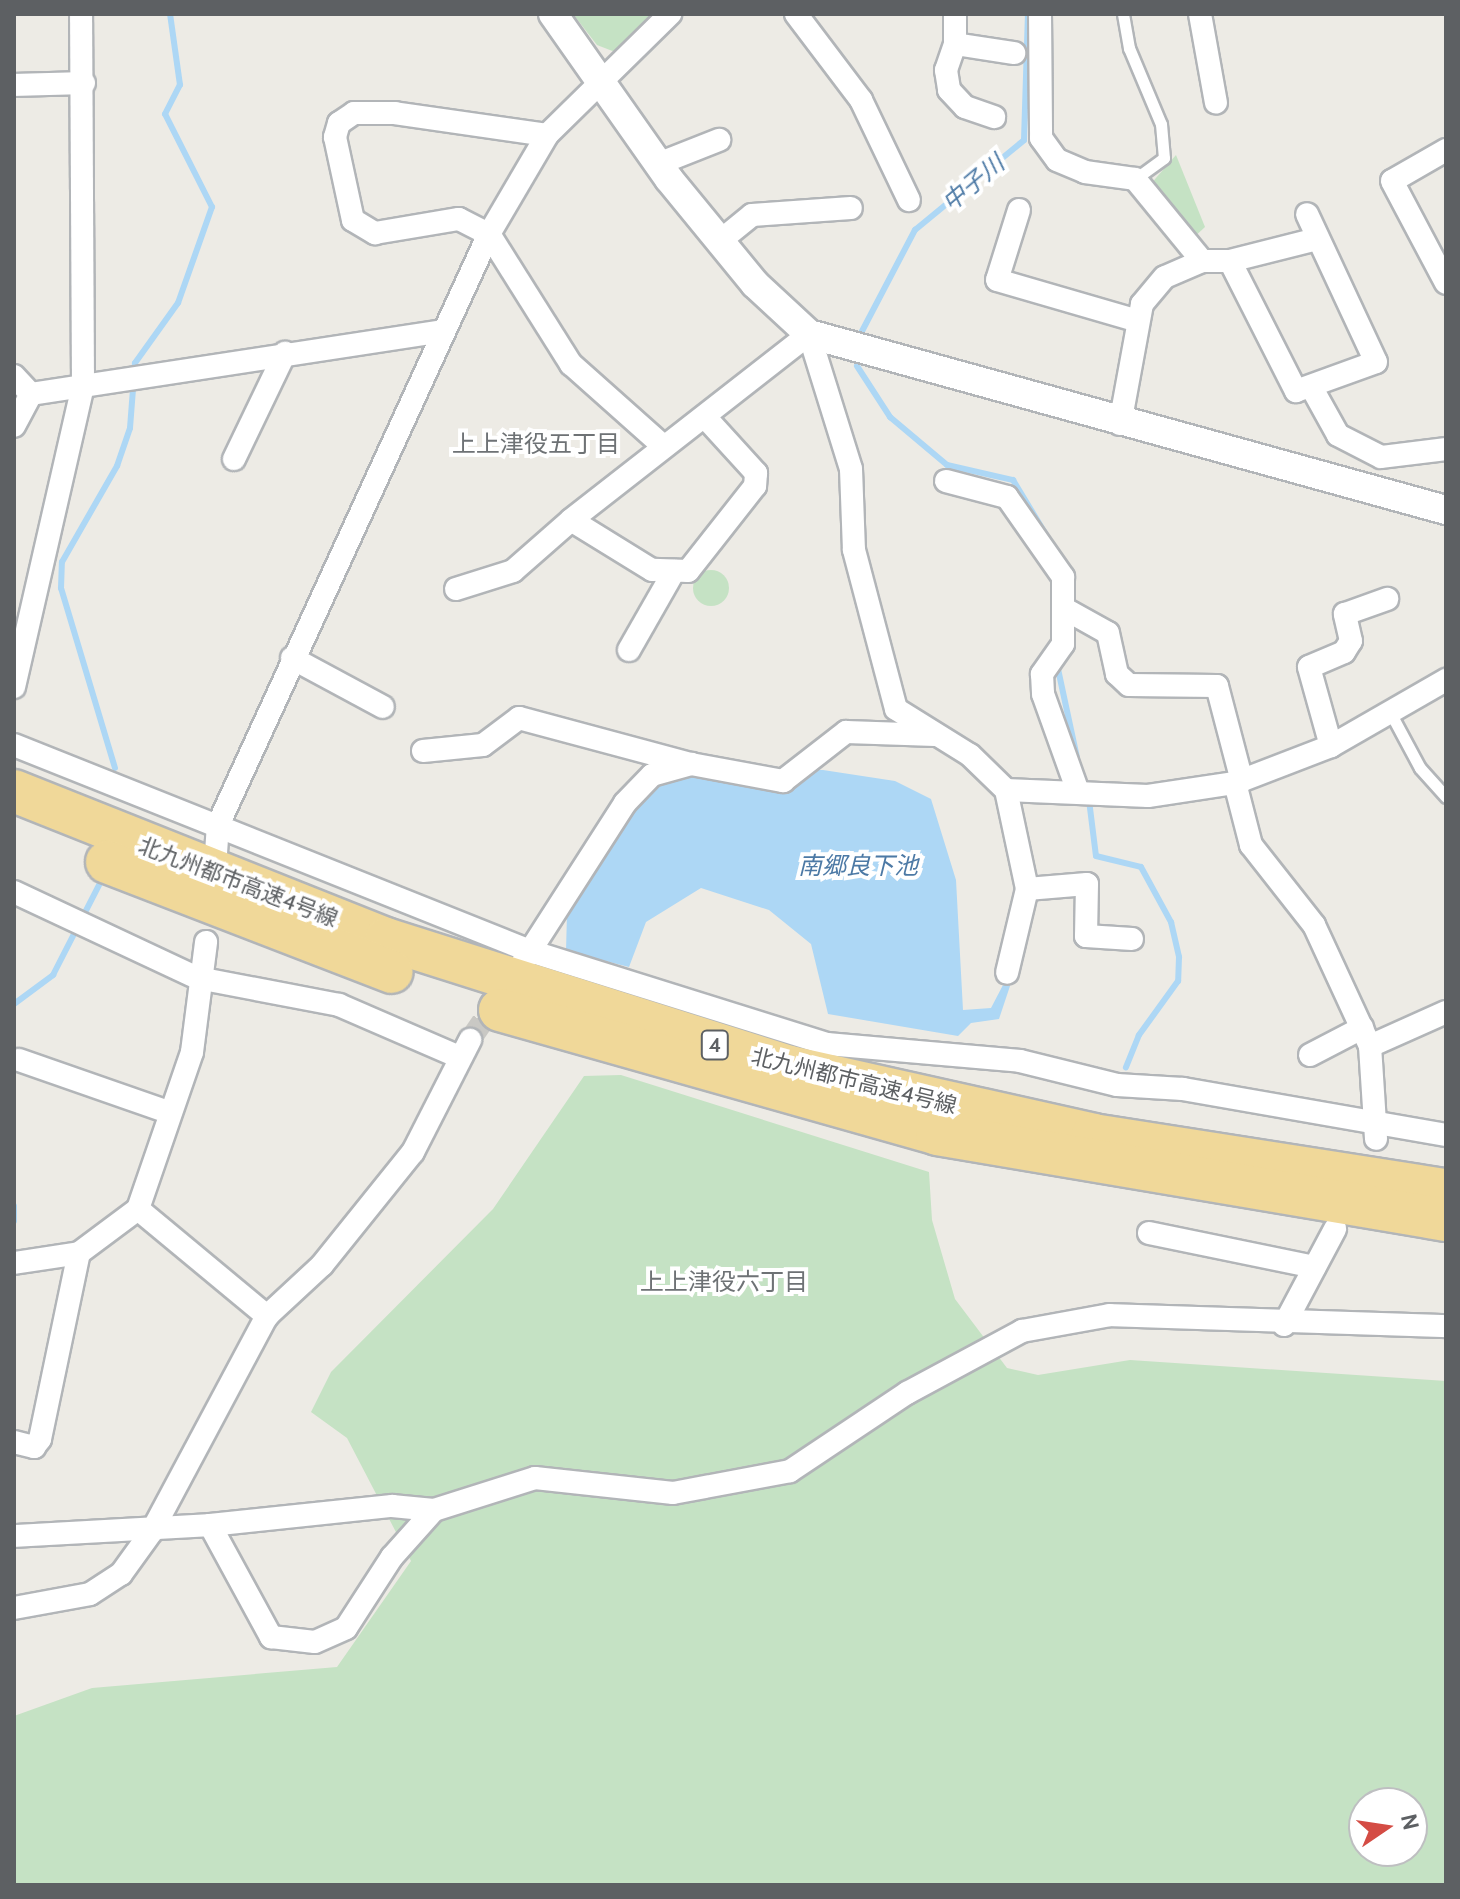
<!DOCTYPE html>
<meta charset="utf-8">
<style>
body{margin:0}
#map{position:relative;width:1460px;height:1899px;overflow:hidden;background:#edebe5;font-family:Cabin,"Noto Sans JP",sans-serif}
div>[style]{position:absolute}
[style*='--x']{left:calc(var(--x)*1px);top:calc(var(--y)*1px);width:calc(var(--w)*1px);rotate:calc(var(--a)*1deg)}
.green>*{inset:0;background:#c5e2c4}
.round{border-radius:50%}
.water>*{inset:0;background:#add7f5}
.stream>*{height:6px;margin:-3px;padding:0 3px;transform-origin:3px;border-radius:3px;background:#add7f5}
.minor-tunnel>*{height:22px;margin-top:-11px;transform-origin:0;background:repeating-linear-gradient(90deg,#c9c8c4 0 22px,transparent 0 33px)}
.roads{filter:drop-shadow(2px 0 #b2b5b8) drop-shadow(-2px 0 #b2b5b8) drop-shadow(0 2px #b2b5b8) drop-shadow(0 -2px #b2b5b8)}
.service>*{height:11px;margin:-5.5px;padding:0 5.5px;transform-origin:5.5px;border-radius:5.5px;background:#fff}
.minor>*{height:22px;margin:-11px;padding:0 11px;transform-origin:11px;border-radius:11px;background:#fff}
.tertiary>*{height:28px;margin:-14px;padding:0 14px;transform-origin:14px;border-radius:14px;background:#fff}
.motorway>*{height:42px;margin:-21px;padding:0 21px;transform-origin:21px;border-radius:21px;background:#f0d899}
span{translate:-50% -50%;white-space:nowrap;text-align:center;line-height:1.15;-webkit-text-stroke:8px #fff;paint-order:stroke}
.shield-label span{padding:2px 6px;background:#fff;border:2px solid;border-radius:6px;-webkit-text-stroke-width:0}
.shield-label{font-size:20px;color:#5d6063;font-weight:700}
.street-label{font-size:22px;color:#5d6063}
.water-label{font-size:24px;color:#4c79a5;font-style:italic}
.neighbourhood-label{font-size:24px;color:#6e7275}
.frame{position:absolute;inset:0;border:16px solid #5d6063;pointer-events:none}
.north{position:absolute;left:1348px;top:1787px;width:80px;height:80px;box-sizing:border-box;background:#fff;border:2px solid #bebfc1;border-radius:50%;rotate:77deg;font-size:22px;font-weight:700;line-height:32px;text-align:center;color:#5d6063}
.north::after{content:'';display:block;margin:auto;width:28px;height:36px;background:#d44c44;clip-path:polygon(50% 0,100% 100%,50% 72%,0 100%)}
</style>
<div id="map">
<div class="green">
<i style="clip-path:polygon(573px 14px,656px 14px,615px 52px,597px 45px)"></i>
<i style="clip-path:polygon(1176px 155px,1205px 227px,1190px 241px,1149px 186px)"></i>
<i class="round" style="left:693px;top:570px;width:36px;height:36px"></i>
<i style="clip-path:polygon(evenodd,621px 1075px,929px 1172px,932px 1220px,955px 1299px,1007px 1368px,1038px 1375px,1130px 1360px,1446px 1381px,1446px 1885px,14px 1885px,14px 1716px,92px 1688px,337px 1667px,411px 1561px,347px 1438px,311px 1412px,331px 1372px,493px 1209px,584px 1076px,621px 1075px,1364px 1803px,1412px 1803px,1412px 1851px,1364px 1851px,1364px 1803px)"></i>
</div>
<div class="water">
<i style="clip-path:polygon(823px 770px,895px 781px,931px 799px,956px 880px,963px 1010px,991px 1008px,1003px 985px,1010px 986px,999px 1019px,971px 1023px,958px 1036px,828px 1014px,811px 944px,769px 910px,701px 888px,646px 922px,629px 967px,566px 951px,567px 913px,618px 824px,659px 782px,684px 771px)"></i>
</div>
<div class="stream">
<i style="--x:860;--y:335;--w:119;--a:-62.4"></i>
<i style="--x:915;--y:230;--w:141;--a:-39.5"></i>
<i style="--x:1024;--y:140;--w:126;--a:-88.2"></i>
<i style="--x:857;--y:366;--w:61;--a:57.1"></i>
<i style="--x:890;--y:417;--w:75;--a:40.1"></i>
<i style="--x:947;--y:465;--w:68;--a:12.8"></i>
<i style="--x:1013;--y:480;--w:106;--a:58.9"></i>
<i style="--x:1058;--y:669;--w:91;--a:77.9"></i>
<i style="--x:115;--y:768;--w:188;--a:-106.7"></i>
<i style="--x:61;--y:588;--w:26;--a:-88"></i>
<i style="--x:62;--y:562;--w:111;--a:-60.2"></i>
<i style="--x:117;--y:466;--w:40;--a:-71.1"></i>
<i style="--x:130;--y:428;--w:65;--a:-85.6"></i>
<i style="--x:135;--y:363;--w:74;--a:-54.4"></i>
<i style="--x:178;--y:303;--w:102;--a:-70.5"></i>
<i style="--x:212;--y:207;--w:104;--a:-116.8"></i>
<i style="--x:165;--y:114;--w:33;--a:-63"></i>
<i style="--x:180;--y:85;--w:72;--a:-98"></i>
<i style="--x:1089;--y:800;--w:56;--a:82.9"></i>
<i style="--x:1096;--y:856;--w:46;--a:13.7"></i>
<i style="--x:1141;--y:867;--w:63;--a:61.4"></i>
<i style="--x:1171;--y:922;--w:36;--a:77"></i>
<i style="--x:1179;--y:957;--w:24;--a:92"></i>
<i style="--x:1178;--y:981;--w:67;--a:125.8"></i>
<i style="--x:1139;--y:1035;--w:35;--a:112"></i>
<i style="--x:14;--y:1004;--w:49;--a:-36.6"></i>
<i style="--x:53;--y:975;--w:106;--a:-62.9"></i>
<i style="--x:14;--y:1206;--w:15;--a:90"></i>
</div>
<div class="minor-tunnel">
<i style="--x:470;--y:1040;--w:53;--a:-55.7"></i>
</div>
<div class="roads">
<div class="service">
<i style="--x:1123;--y:14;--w:35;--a:80"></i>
<i style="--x:1129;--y:48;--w:82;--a:67.2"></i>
<i style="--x:1161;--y:124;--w:34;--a:85"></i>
<i style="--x:1164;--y:158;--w:36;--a:144"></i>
<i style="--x:1391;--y:714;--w:61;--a:61.8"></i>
<i style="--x:1420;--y:768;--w:39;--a:48"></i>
</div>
<div class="minor">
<i style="--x:796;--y:14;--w:108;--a:52.9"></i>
<i style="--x:861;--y:100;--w:111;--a:64.4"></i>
<i style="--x:955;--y:14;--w:30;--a:90"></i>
<i style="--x:955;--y:44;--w:60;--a:8.7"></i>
<i style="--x:1040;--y:14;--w:124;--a:89.5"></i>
<i style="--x:1041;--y:138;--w:27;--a:54"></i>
<i style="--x:1057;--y:160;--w:30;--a:23"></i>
<i style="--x:1085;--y:172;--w:50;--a:8"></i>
<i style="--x:1135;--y:179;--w:106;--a:50.7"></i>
<i style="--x:1200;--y:14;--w:90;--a:79.8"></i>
<i style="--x:955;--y:44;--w:28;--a:109"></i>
<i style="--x:946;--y:70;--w:20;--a:81"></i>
<i style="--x:949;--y:90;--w:23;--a:47"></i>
<i style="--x:965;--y:107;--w:31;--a:19"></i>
<i style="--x:14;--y:85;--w:70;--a:-1.6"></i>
<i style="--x:547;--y:135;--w:154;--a:-171.8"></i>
<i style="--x:395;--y:113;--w:41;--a:180"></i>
<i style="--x:354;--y:113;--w:18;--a:146"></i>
<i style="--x:339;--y:123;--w:15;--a:106"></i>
<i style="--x:335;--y:137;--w:85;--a:77.8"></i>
<i style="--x:353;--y:220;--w:26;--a:31"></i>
<i style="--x:375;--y:233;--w:85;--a:-9.5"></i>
<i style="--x:459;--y:219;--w:34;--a:27"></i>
<i style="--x:489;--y:234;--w:154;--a:57.8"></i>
<i style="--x:571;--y:364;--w:123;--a:41.7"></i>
<i style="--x:1446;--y:150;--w:62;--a:150.1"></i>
<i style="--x:1392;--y:181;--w:115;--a:62.1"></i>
<i style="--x:658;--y:164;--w:66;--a:-21.5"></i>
<i style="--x:1019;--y:210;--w:73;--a:107.4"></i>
<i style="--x:997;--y:280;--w:147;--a:16.2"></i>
<i style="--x:720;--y:241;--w:41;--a:-39.1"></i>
<i style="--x:752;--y:215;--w:99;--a:-4"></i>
<i style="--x:1230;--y:261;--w:146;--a:63.1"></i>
<i style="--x:1296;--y:391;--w:85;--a:-19.9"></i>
<i style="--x:1376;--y:362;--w:163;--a:-115"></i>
<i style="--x:809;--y:334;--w:141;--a:72.7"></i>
<i style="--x:851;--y:469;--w:81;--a:87.9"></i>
<i style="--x:854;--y:550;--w:164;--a:75.2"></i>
<i style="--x:896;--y:709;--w:87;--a:31.9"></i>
<i style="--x:970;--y:755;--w:50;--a:44.2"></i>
<i style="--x:1006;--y:790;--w:142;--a:2.4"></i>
<i style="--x:1148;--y:796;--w:88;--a:-8.5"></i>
<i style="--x:1235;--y:783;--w:103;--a:-21.1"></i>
<i style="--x:1331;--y:746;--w:133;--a:-29.9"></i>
<i style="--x:14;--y:376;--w:25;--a:47"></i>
<i style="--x:31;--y:394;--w:36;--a:118"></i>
<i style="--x:1313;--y:390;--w:51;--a:60.9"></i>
<i style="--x:1338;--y:435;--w:48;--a:27.1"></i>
<i style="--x:1381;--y:457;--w:65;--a:-7"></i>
<i style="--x:31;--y:394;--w:412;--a:-8.7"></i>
<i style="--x:705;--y:417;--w:76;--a:47.7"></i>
<i style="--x:756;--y:473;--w:13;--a:94"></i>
<i style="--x:755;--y:486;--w:108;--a:128.2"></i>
<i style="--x:688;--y:571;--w:36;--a:-178"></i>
<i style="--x:652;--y:570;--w:95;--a:-148.3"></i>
<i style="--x:571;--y:520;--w:302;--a:-38"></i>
<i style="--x:1120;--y:424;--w:122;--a:-79.6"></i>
<i style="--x:1142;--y:304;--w:35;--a:-50"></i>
<i style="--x:1165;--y:277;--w:40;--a:-23.4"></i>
<i style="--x:1202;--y:261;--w:28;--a:0"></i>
<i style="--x:1230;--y:261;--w:90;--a:-14.2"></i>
<i style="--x:234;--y:459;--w:118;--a:-64.3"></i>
<i style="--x:946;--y:481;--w:63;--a:14.7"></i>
<i style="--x:1007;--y:497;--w:98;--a:55"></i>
<i style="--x:1063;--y:577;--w:67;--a:90"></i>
<i style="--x:1063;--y:644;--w:37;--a:125"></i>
<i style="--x:1042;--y:674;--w:20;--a:87"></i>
<i style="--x:1043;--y:694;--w:101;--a:70.3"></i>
<i style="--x:456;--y:589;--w:60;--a:-17.5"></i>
<i style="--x:513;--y:571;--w:77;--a:-41.3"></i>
<i style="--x:1065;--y:609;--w:49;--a:29.2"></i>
<i style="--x:1108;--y:633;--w:42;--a:77.6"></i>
<i style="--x:1117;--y:674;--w:16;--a:43"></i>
<i style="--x:1129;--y:685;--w:88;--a:0.7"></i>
<i style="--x:1217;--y:686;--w:98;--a:75.3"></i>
<i style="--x:629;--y:650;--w:91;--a:-60.3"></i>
<i style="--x:292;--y:658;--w:103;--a:28.3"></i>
<i style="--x:14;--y:687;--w:309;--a:-77.1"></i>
<i style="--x:83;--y:386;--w:372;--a:-90.3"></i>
<i style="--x:14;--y:745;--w:556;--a:21.76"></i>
<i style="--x:530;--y:951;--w:311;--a:17.4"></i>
<i style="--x:827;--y:1044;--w:194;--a:5"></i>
<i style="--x:1020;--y:1061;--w:100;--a:13.9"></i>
<i style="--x:1117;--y:1085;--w:66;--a:3.5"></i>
<i style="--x:1183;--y:1089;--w:267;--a:9.9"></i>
<i style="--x:1331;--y:746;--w:82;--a:-105.6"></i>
<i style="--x:1309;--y:667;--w:38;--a:-23"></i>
<i style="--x:1344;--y:652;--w:13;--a:-58"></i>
<i style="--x:1351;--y:641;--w:28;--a:-103"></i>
<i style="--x:1345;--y:614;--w:45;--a:-19.7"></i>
<i style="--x:423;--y:751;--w:60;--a:-5.7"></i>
<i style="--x:483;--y:745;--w:45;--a:-36.9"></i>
<i style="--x:519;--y:718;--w:178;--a:15"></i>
<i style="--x:1235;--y:783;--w:64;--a:75.5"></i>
<i style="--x:1251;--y:845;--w:102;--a:51.8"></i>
<i style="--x:1314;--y:925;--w:133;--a:65.2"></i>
<i style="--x:1370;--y:1046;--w:93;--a:86.3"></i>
<i style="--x:1006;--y:790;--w:101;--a:78"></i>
<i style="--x:1027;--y:889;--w:86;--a:103.4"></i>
<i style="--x:216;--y:853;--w:28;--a:-86"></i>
<i style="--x:218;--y:825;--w:650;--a:-65.37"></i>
<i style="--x:489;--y:234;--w:115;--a:-59.6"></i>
<i style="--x:547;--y:135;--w:173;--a:-44.5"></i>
<i style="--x:1027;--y:889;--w:60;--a:-4.8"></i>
<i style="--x:1087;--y:884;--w:52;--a:91.1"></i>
<i style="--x:1086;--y:936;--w:46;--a:3.7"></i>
<i style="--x:14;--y:892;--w:203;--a:25.1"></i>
<i style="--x:198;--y:978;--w:144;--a:10.8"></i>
<i style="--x:339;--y:1005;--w:131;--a:23.4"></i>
<i style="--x:523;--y:962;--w:189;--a:-57.3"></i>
<i style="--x:625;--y:803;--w:39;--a:-46"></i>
<i style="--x:652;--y:775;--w:41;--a:-15.8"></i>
<i style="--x:691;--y:764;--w:94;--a:10.5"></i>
<i style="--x:783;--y:781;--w:80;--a:-37.9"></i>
<i style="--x:846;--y:732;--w:89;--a:1.9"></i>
<i style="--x:1370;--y:1046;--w:83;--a:-24.1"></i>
<i style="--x:1310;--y:1055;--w:59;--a:-27.4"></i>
<i style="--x:19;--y:1060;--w:158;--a:19.2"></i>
<i style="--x:138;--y:1209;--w:168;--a:39.7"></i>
<i style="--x:1149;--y:1233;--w:169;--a:11.6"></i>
<i style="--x:14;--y:1263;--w:66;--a:-8.7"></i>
<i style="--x:79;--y:1253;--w:74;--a:-36.7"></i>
<i style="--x:138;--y:1209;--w:166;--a:-71"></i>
<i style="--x:192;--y:1052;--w:111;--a:-82.7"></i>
<i style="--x:1284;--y:1325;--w:109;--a:-62"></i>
<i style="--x:14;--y:1442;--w:21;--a:14"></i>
<i style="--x:34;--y:1447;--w:10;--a:-53"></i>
<i style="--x:40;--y:1439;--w:190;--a:-78.2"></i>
<i style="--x:210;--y:1525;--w:183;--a:-6"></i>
<i style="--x:392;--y:1506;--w:42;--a:5.4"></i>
<i style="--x:434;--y:1510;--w:106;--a:-17.6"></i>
<i style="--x:535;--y:1478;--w:139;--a:6.2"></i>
<i style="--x:673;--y:1493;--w:119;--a:-10.6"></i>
<i style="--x:790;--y:1471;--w:141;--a:-33.7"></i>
<i style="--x:907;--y:1393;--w:131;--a:-28.3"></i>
<i style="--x:1022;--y:1331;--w:89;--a:-10.3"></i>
<i style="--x:1110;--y:1315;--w:336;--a:1.9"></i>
<i style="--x:14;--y:1536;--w:196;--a:-3.2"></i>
<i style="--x:210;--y:1525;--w:128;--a:61.4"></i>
<i style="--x:271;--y:1637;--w:44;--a:6.5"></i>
<i style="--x:315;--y:1642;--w:34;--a:-24"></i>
<i style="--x:346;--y:1628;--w:85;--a:-57.1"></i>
<i style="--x:392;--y:1557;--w:63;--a:-48.2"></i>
<i style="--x:14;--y:1608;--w:77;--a:-10.4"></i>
<i style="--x:90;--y:1594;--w:37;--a:-33"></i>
<i style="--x:121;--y:1574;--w:53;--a:-54.2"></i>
<i style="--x:152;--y:1531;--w:244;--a:-61.9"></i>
<i style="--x:267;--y:1316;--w:75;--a:-42.8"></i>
<i style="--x:322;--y:1265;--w:145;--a:-51.2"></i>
<i style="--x:413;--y:1152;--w:126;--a:-63"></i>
</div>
<div class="tertiary">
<i style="--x:553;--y:14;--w:202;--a:54.9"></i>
<i style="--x:669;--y:179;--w:136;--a:50.7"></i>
<i style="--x:755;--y:284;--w:74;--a:42.8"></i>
<i style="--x:809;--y:334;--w:661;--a:15.45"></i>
</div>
<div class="motorway">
<i style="--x:14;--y:791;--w:400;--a:21.7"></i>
<i style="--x:386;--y:939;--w:424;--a:17.6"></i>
<i style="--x:790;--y:1067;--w:311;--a:12.6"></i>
<i style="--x:1093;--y:1135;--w:357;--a:8.9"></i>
<i style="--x:107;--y:862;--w:305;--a:21.1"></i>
<i style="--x:500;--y:1010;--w:454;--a:15.8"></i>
<i style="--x:937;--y:1134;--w:516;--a:9.59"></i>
</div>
</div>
<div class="shield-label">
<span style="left:715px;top:1045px">4</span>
</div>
<div class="street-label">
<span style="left:238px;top:882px;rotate:21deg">北九州都市高速4号線</span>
<span style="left:854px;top:1081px;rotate:14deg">北九州都市高速4号線</span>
</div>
<div class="water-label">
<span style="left:973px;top:183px;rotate:-40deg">中子川</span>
<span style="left:858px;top:866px">南郷良下池</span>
</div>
<div class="neighbourhood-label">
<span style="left:536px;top:444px">上上津役五丁目</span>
<span style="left:724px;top:1282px">上上津役六丁目</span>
</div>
<div class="frame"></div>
<div class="north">N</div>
</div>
